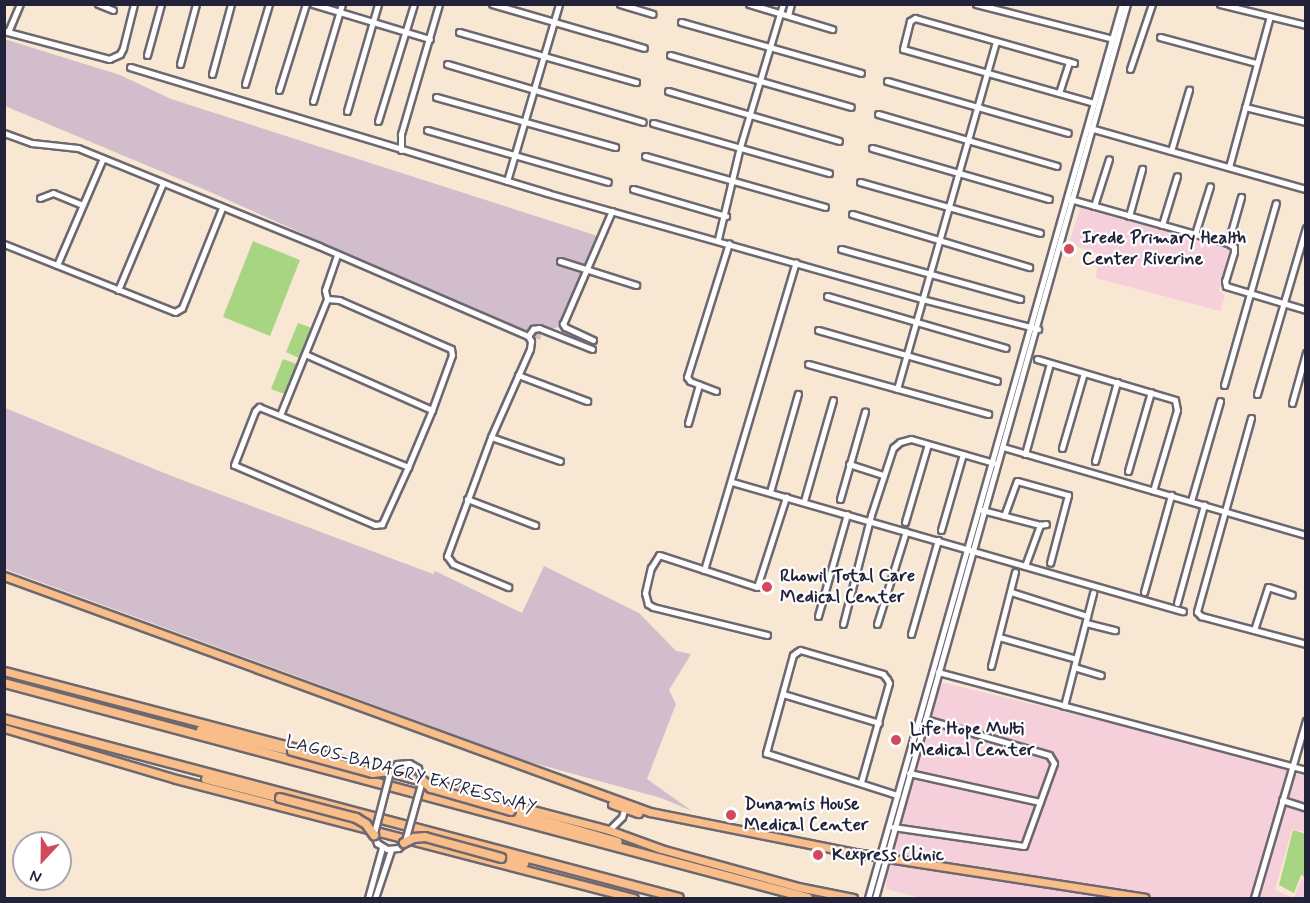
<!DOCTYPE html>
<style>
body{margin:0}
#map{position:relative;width:1310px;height:903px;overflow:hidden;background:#f7e7d3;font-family:Mynerve,sans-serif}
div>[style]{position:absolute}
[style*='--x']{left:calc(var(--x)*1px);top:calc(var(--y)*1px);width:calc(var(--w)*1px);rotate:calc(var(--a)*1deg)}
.built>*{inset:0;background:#f5cfda}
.industrial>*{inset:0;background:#d1bdcb}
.green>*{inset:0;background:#a8d582}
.roads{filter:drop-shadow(2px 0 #6d6770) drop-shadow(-2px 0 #6d6770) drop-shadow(0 2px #6d6770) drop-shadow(0 -2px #6d6770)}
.minor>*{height:5px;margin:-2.5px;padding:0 2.5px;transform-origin:2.5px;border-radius:2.5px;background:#fff}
.major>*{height:7px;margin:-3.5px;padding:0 3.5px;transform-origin:3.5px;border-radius:3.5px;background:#f8bd89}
.highway>*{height:8px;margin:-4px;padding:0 4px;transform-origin:4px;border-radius:4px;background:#f8bd89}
.bridges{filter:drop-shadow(2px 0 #6d6770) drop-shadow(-2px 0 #6d6770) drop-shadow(0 2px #6d6770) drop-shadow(0 -2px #6d6770)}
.minor-bridge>*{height:5px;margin:-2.5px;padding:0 2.5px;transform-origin:2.5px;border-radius:2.5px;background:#fff}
.highway-bridge>*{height:8px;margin:-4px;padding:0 4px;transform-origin:4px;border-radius:4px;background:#f8bd89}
.dots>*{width:16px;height:16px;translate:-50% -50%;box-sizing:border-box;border:3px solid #fff;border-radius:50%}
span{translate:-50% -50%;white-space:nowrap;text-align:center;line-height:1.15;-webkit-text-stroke:4.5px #fff;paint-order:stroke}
.poi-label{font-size:18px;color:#22223b;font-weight:700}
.left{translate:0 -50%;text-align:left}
.street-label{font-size:18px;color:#22223b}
.frame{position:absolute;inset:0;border:6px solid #22223b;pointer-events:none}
.north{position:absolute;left:12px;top:831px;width:60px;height:60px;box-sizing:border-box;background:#fff;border:2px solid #a7a7b1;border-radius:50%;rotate:202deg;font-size:16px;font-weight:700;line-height:24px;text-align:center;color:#22223b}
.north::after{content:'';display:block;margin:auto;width:21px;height:27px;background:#d1495b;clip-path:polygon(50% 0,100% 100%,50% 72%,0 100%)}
</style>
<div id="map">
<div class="built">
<i style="clip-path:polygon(1080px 208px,1230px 248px,1219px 291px,1225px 296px,1220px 311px,1096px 278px,1099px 254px,1069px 244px)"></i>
<i style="clip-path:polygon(940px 682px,1207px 746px,1305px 776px,1305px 832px,1292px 829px,1275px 890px,1294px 898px,1301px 879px,1305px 881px,1305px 898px,921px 898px,886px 889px,888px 856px)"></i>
</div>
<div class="industrial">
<i style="clip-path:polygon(4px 39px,120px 75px,171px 99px,604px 238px,563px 326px,542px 331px,540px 340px,208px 191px,5px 106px)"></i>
<i style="clip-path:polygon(5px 408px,174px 477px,433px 574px,435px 571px,522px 613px,544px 566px,639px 613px,676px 651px,691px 654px,669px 690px,676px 704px,647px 779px,692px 811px,661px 798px,530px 762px,5px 569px)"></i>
</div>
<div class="green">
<i style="clip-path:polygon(253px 241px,300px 260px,270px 336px,223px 317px)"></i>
<i style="clip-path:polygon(298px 323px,312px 328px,299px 358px,286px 352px)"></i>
<i style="clip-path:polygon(283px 359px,297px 364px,285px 394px,271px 389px)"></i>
<i style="clip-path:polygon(1293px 830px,1306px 834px,1305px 877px,1301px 875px,1294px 893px,1279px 885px)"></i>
</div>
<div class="roads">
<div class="minor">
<i style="--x:98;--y:4;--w:16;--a:22"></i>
<i style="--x:313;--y:4;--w:122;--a:16.7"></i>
<i style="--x:492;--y:4;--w:158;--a:16.1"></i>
<i style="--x:620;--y:4;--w:34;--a:17"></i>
<i style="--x:749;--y:4;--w:87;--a:16.8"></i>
<i style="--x:976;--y:4;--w:141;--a:14.3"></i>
<i style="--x:1220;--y:4;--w:89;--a:13.7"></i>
<i style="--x:788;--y:15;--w:11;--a:-75"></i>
<i style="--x:681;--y:22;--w:187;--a:15.8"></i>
<i style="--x:4;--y:31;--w:109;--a:14.9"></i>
<i style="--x:109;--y:59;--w:12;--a:-24"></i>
<i style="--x:120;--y:54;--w:7;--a:-63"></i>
<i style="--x:123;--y:48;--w:45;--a:-76"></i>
<i style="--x:8;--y:32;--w:30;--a:-67"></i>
<i style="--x:459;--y:32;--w:184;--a:15.8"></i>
<i style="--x:1160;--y:37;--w:99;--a:15.2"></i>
<i style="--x:147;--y:55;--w:53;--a:-74.6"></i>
<i style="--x:670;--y:55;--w:188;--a:16"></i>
<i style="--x:1074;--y:63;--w:165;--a:-164.2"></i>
<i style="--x:915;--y:18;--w:6;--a:149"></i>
<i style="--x:910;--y:21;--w:29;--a:104"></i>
<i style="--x:903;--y:49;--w:198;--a:15.8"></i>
<i style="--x:180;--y:64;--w:62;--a:-75.1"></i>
<i style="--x:447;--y:64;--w:204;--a:16.5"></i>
<i style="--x:130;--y:67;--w:436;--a:16.8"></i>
<i style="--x:547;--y:193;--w:390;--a:15.8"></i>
<i style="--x:922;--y:299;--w:120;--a:14.5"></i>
<i style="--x:1130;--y:69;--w:69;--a:-71.3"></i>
<i style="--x:212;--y:74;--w:73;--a:-74.8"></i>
<i style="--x:887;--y:81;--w:188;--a:16"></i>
<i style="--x:245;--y:84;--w:84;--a:-73.3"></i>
<i style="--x:279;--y:90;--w:90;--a:-72.6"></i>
<i style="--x:668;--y:91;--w:178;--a:16.3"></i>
<i style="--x:1059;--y:93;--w:33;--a:-72"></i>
<i style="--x:436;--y:97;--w:186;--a:15.6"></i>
<i style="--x:313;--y:101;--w:101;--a:-73.4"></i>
<i style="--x:1245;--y:107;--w:63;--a:13.8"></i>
<i style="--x:347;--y:111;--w:111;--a:-73.8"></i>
<i style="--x:878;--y:114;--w:186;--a:16.2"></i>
<i style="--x:378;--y:121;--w:122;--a:-72.9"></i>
<i style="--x:653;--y:123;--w:183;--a:15.9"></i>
<i style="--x:1090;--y:128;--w:224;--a:15.8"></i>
<i style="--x:427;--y:130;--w:188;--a:16"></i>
<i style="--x:4;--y:133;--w:30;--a:20"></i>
<i style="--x:32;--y:143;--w:46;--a:6.2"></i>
<i style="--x:78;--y:148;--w:260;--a:22.1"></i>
<i style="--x:319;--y:246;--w:228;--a:23.3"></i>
<i style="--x:528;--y:336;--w:6;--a:59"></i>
<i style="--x:531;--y:341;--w:8;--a:97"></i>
<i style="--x:530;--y:349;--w:96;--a:113.9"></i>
<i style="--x:491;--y:437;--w:127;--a:110.3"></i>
<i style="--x:447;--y:556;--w:10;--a:53"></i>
<i style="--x:453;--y:564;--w:60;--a:22.7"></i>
<i style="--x:872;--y:148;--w:184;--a:16.1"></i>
<i style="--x:401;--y:150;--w:16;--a:-90"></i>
<i style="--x:401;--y:134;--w:135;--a:-73.7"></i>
<i style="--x:1171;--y:151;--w:64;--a:-73.6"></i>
<i style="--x:645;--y:156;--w:187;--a:15.8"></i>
<i style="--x:1229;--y:167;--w:156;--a:-74.8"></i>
<i style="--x:507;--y:181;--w:184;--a:-73.6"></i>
<i style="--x:860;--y:182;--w:187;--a:15.8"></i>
<i style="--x:633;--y:189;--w:97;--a:16.2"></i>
<i style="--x:40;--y:198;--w:14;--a:-21"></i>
<i style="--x:53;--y:193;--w:31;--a:22"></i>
<i style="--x:1070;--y:199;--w:164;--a:15.6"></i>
<i style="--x:1228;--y:243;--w:7;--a:34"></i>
<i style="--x:1234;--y:247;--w:5;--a:90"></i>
<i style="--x:1234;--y:252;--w:30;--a:107"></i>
<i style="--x:1225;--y:281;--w:5;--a:79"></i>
<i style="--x:1226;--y:286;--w:84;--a:16.7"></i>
<i style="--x:1094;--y:206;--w:49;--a:-72.3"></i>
<i style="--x:852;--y:214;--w:185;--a:16.7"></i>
<i style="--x:1129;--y:216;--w:49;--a:-74.5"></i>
<i style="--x:1162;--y:225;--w:51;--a:-73"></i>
<i style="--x:1195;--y:234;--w:50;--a:-72.6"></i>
<i style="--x:718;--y:239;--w:95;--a:-76.6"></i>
<i style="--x:740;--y:147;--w:149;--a:-73.3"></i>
<i style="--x:1228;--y:243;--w:48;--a:-74.2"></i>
<i style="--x:4;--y:244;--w:184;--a:21.7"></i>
<i style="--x:175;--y:312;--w:8;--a:-30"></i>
<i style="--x:182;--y:308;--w:108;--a:-68.2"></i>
<i style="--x:841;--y:249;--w:186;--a:15.6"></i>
<i style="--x:560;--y:261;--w:80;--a:17.5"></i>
<i style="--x:57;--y:265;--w:116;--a:-66.7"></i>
<i style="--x:118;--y:290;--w:116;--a:-67.2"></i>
<i style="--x:827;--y:296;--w:186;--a:16.2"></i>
<i style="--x:327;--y:299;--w:12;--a:5"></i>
<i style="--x:339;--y:300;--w:122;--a:23.6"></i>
<i style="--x:451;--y:349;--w:6;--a:81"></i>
<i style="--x:452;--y:355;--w:59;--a:110"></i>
<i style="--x:432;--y:410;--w:62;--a:112.8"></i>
<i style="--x:408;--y:467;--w:63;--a:114.5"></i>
<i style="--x:382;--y:524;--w:7;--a:172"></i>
<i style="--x:375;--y:525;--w:153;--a:-156.9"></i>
<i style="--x:234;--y:465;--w:58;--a:-68.7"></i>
<i style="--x:255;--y:411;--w:6;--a:-45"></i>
<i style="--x:259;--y:407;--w:161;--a:21.9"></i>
<i style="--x:818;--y:330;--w:186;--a:15.9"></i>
<i style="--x:528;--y:336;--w:9;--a:-54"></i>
<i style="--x:533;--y:329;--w:6;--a:-9"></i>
<i style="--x:539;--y:328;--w:57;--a:21.6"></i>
<i style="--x:593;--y:340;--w:31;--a:-155"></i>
<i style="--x:565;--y:327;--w:4;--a:-124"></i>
<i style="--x:563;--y:324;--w:123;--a:-66.6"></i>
<i style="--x:305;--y:354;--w:139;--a:23.8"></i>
<i style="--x:1037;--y:359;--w:144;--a:16.5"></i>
<i style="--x:1175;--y:400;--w:10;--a:79"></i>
<i style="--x:1177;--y:410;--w:84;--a:106.5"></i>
<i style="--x:808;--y:364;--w:187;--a:15.5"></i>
<i style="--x:518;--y:375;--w:74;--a:20.6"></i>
<i style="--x:1224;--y:385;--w:189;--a:-74.1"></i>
<i style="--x:897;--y:389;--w:361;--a:-74.1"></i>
<i style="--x:716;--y:391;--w:28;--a:-159"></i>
<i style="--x:690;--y:381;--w:5;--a:-127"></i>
<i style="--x:687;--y:377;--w:140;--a:-72.6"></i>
<i style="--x:1257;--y:394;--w:173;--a:-73.6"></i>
<i style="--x:1292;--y:403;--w:52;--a:-74.4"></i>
<i style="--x:280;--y:415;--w:125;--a:-67.9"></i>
<i style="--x:327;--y:299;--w:9;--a:-103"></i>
<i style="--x:325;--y:290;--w:37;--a:-71"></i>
<i style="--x:1251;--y:418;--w:201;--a:105.6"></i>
<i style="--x:1197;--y:612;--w:6;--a:45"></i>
<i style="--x:1201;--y:616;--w:109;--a:14.9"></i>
<i style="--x:688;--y:423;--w:40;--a:-74"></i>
<i style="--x:491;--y:437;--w:73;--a:19.2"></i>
<i style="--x:1003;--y:447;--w:316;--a:16.2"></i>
<i style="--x:1062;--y:448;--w:78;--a:-73.7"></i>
<i style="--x:1025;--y:454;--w:94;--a:-74.6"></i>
<i style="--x:1095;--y:461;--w:82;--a:-74.4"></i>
<i style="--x:849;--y:464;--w:36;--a:18"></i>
<i style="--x:1128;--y:471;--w:82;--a:-73.8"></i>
<i style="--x:732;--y:482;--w:469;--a:16"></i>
<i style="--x:770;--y:492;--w:102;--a:-74.1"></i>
<i style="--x:467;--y:499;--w:73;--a:20.9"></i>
<i style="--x:840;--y:499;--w:91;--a:-74.1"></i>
<i style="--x:804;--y:501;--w:105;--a:-74"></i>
<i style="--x:1191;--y:501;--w:104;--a:-73.8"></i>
<i style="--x:982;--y:510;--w:60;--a:14.5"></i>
<i style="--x:1040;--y:525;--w:6;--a:-9"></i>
<i style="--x:1004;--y:516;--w:37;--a:-70"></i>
<i style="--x:1017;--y:481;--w:53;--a:15.4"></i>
<i style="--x:1068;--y:495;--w:70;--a:104.8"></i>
<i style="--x:905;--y:522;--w:81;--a:-73.6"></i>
<i style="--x:941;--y:530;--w:79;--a:-73.9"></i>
<i style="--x:1025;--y:566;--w:44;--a:-69.9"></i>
<i style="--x:704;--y:570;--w:321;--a:-73.4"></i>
<i style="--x:1011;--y:592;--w:80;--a:17.5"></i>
<i style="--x:1144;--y:592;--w:101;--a:-74.4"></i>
<i style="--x:1177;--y:603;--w:102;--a:-74.6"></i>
<i style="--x:818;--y:616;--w:106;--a:-74.1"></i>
<i style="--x:1086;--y:623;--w:30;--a:14"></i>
<i style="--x:843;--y:624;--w:113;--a:-75.6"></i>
<i style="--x:871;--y:515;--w:71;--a:-71.8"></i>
<i style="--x:893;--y:448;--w:9;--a:-41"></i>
<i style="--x:900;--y:442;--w:11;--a:-15"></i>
<i style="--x:911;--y:439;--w:86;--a:16.1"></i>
<i style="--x:877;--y:624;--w:97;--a:-72.7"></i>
<i style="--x:1254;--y:630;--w:45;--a:-72"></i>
<i style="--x:1268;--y:587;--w:25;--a:18"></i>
<i style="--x:911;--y:634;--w:98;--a:-74"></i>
<i style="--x:767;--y:635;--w:117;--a:-166.2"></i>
<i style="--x:653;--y:607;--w:6;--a:-149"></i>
<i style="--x:648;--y:604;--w:11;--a:-105"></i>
<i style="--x:645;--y:593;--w:26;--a:-77"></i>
<i style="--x:651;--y:568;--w:15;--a:-58"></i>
<i style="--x:659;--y:555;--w:103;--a:18.1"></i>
<i style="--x:757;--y:587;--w:95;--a:-72.1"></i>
<i style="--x:999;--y:637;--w:80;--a:15.9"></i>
<i style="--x:991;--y:666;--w:97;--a:-75.7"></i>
<i style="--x:1074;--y:667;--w:28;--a:17"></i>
<i style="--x:938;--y:672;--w:381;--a:14.9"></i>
<i style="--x:783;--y:694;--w:100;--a:16.8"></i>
<i style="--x:1064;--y:706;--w:117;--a:-75.6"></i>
<i style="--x:390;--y:771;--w:10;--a:-45"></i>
<i style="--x:397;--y:764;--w:12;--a:-5"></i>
<i style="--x:409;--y:763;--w:10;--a:29"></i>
<i style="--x:418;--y:768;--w:13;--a:72"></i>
<i style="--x:909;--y:773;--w:134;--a:12.5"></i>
<i style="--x:861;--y:782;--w:103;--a:-74.2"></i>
<i style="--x:889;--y:683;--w:4;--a:-117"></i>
<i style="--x:887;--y:679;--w:6;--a:-129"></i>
<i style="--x:883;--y:674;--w:86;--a:-163.9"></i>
<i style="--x:800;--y:650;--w:4;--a:146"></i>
<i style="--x:797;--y:652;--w:5;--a:143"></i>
<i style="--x:793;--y:655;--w:102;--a:105.4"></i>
<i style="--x:766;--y:753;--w:138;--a:17.8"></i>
<i style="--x:1282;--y:800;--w:25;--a:18"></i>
<i style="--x:893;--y:827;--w:132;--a:8.3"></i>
<i style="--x:1024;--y:846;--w:88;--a:-70.1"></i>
<i style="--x:1054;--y:763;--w:9;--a:-122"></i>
<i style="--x:1049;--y:755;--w:129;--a:-163.8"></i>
<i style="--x:609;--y:830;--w:18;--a:-45"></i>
<i style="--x:622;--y:817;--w:10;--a:-73"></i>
<i style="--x:374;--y:835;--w:9;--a:69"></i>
<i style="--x:377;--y:843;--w:12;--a:31"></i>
<i style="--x:387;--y:849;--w:11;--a:-5"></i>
<i style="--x:398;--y:848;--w:8;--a:-40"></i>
<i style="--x:368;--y:898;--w:52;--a:-74.4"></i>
<i style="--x:375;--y:898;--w:51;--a:-71.6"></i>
<i style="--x:868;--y:898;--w:929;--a:-74.14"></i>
<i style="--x:875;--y:898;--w:929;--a:-74.26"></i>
<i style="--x:1254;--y:898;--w:185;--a:-73.7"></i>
</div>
<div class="major">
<i style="--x:4;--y:576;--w:688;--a:20.07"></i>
<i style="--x:650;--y:812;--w:209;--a:11.3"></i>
<i style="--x:855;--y:853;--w:293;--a:8.8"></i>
<i style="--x:4;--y:671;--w:626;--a:14.72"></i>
<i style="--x:609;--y:830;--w:55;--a:20.1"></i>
<i style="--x:661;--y:849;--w:142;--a:15.5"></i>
<i style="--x:798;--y:887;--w:56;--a:11.3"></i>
<i style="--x:4;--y:728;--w:179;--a:16.5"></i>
<i style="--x:176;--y:779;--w:473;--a:14.6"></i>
<i style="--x:612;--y:804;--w:28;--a:19"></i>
</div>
<div class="highway">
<i style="--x:4;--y:683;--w:832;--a:14.97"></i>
<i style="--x:4;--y:719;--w:698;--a:14.85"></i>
<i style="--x:201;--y:730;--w:93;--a:13"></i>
<i style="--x:206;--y:779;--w:76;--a:14.4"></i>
<i style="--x:511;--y:811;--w:111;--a:16.2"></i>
<i style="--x:501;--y:858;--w:24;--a:12"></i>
</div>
</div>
<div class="bridges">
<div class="minor-bridge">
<i style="--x:374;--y:833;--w:64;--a:-75.5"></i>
<i style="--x:405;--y:841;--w:63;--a:-74.4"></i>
</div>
<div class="highway-bridge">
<i style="--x:292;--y:751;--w:84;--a:15.2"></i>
<i style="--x:373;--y:773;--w:17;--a:-7"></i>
<i style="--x:422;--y:780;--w:12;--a:42"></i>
<i style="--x:431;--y:788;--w:83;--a:16"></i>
<i style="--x:280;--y:798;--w:79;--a:14.7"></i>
<i style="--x:356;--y:818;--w:12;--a:31"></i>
<i style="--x:366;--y:824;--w:14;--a:54"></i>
<i style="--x:404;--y:843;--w:11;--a:-27"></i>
<i style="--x:414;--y:838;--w:11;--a:-5"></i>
<i style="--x:425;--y:837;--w:79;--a:15.4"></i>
</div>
</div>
<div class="dots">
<i style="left:1069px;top:249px;background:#d1495b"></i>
<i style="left:767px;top:587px;background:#d1495b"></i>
<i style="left:896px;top:740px;background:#d1495b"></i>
<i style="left:731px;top:815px;background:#d1495b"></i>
<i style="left:818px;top:855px;background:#d1495b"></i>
</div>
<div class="poi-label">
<span class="left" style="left:1082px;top:249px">Irede Primary Health<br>Center Riverine</span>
<span class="left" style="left:780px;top:587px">Rhowil Total Care<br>Medical Center</span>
<span class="left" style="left:910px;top:740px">Life Hope Multi<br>Medical Center</span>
<span class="left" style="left:744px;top:815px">Dunamis House<br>Medical Center</span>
<span class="left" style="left:832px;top:855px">Kexpress Clinic</span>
</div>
<div class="street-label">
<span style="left:411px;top:775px;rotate:15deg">LAGOS-BADAGRY EXPRESSWAY</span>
</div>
<div class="frame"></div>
<div class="north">N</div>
</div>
